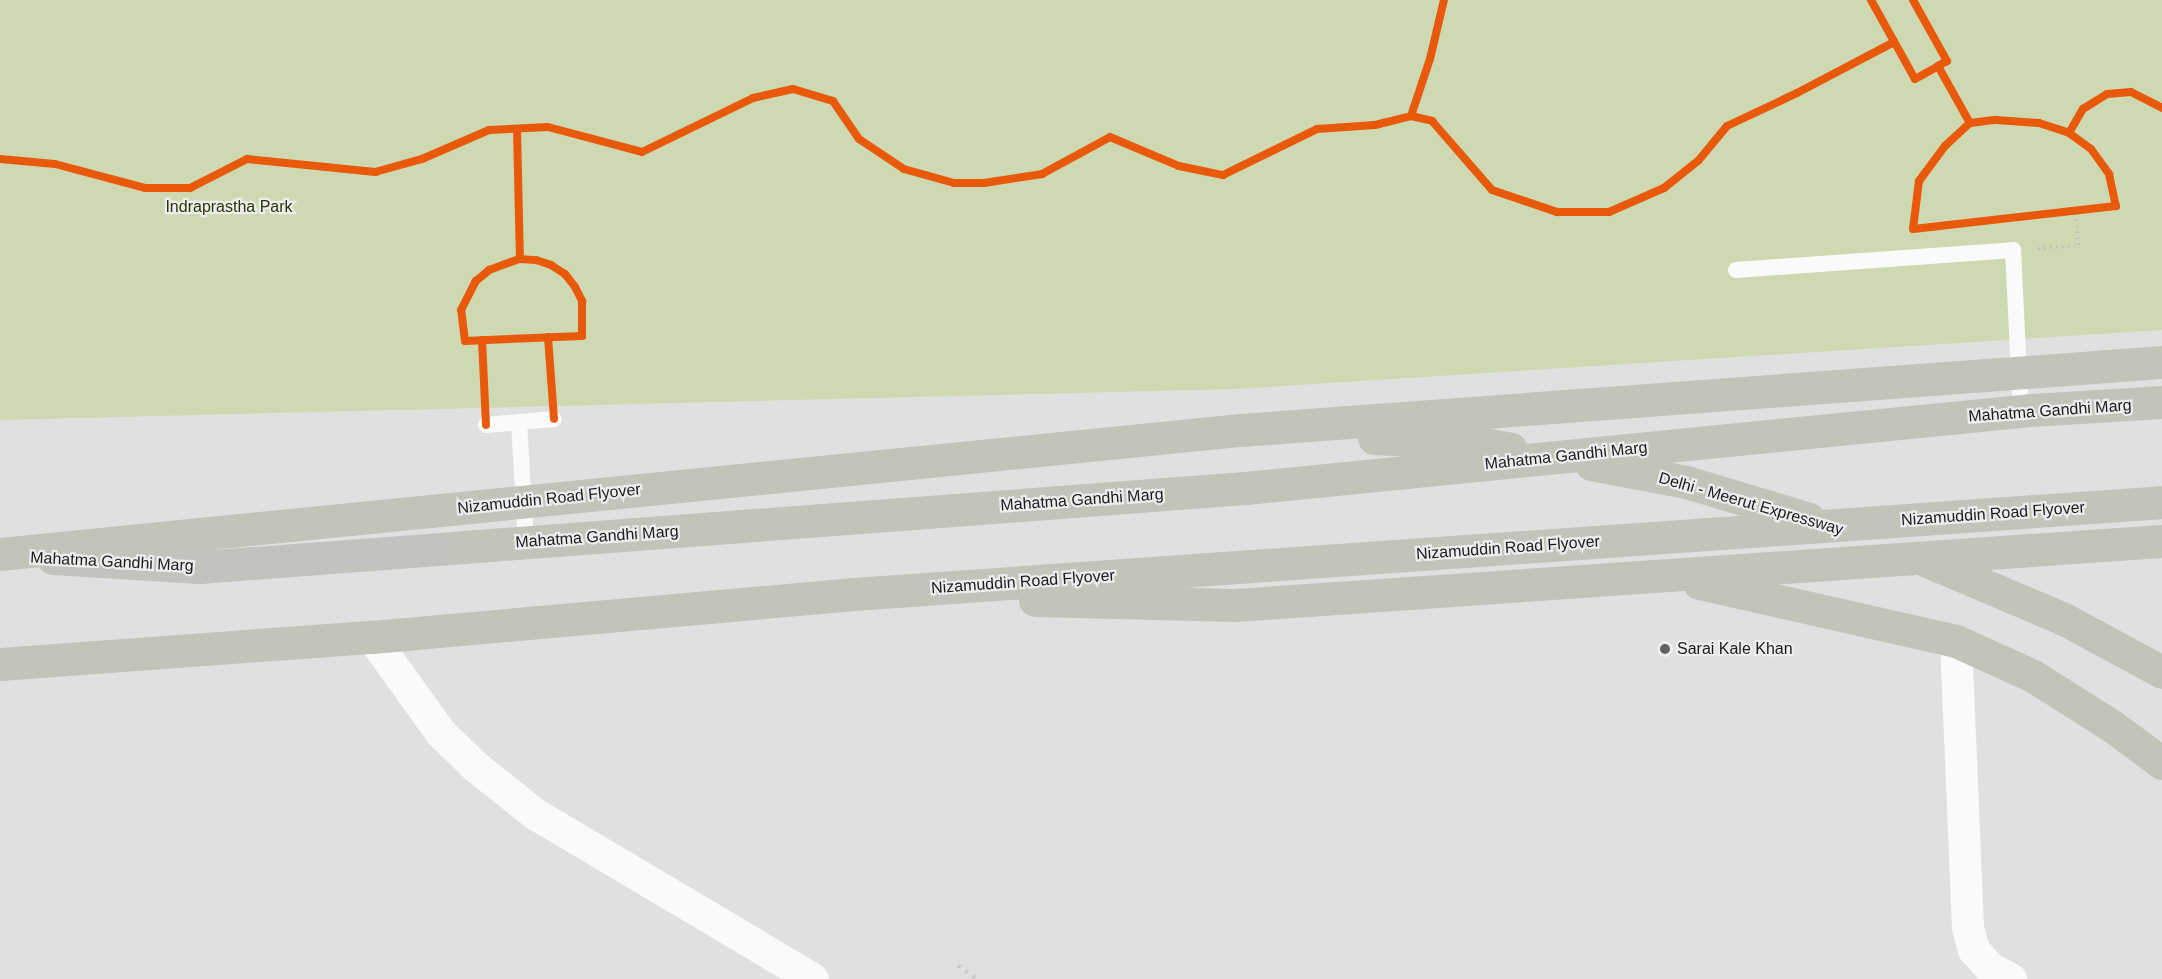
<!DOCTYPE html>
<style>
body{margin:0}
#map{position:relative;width:2162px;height:979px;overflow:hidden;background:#e0e0e0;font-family:Helvetica,sans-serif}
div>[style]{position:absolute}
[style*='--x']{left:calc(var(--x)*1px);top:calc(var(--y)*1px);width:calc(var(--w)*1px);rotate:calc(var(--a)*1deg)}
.green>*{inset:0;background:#cfd9b1}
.path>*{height:4px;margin-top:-2px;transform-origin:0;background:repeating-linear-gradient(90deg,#bfbfc0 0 1.5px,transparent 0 6px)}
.service>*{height:16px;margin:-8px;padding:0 8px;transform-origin:8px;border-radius:8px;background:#fafafa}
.minor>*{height:32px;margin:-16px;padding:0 16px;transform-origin:16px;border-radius:16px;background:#fafafa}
.primary>*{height:33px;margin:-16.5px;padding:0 16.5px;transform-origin:16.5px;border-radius:16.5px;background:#c3c3bd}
.trunk>*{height:33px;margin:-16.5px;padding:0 16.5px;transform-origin:16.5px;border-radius:16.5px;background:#c3c3ba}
.rail>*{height:4.5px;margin-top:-2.25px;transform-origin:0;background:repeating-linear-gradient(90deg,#cbcbcb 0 3px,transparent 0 9px)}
.cycleway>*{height:8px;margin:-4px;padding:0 4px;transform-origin:4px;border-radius:4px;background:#e8590c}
.dots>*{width:16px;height:16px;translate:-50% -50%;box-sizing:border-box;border:3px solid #ecedee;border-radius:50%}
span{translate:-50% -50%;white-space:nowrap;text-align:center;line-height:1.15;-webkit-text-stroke:4.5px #ecedee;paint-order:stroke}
.park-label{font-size:16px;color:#2c3600}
.street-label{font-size:16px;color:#1c1c1c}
.poi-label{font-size:16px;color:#1c1c1c}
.left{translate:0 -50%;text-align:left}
</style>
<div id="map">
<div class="green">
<i style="clip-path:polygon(0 0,2162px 0,2162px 330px,1235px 389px,0 420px)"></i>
</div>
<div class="path">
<i style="--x:2038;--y:248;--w:40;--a:-4.3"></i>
<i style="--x:2078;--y:245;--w:35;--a:-95"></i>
</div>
<div class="service">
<i style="--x:1736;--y:270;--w:278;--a:-4.1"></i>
<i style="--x:2013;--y:250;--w:161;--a:87.2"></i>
<i style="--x:519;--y:422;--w:120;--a:86.7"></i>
<i style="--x:486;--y:425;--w:68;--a:-5"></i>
</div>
<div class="minor">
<i style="--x:372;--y:637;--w:118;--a:54.3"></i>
<i style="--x:441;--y:733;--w:49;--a:44.2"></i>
<i style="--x:476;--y:767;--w:75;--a:38.5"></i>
<i style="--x:535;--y:814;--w:323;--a:30.7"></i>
<i style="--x:1956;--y:641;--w:287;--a:87.6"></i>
<i style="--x:1968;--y:928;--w:23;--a:75"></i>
<i style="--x:1974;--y:950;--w:24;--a:48"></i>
<i style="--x:1990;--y:968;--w:24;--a:28"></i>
</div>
<div class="primary">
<i style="--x:53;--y:558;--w:147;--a:3.5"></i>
<i style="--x:200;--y:567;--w:265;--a:-4.3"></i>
</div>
<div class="trunk">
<i style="--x:1374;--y:438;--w:110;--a:3.1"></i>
<i style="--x:1484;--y:444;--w:27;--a:10"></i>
<i style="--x:1591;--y:464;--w:97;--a:10.7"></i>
<i style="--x:1686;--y:482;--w:128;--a:16.7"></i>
<i style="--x:464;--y:547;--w:783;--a:-4.32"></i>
<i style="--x:1245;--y:488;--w:789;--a:-5.67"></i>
<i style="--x:2030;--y:410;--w:132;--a:-3.5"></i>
<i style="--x:0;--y:554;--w:1247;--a:-5.71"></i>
<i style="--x:1241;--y:430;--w:924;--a:-4.22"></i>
<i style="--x:1925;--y:560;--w:151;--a:23"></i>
<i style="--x:2064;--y:619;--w:111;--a:28.4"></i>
<i style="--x:1699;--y:583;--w:263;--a:12.7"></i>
<i style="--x:1956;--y:641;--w:85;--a:24.4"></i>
<i style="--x:2033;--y:676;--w:93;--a:32.3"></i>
<i style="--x:2112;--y:726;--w:62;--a:36.5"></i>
<i style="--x:1035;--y:600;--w:200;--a:1.4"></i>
<i style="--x:1235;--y:605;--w:929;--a:-3.95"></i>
<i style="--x:0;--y:664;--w:373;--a:-4.2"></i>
<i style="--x:372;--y:637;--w:484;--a:-5.1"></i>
<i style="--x:854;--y:594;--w:1311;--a:-4.02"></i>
</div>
<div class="rail">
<i style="--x:958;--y:965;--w:24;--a:36"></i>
</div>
<div class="cycleway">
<i style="--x:1871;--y:0;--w:90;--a:60.9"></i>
<i style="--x:1915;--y:79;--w:26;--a:-29"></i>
<i style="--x:1913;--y:0;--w:70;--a:60.9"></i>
<i style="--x:1947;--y:61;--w:10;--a:151"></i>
<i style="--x:1938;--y:66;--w:65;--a:60.7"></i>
<i style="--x:1411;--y:116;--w:22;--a:13"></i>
<i style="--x:1432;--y:121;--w:91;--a:49"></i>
<i style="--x:1492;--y:190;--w:69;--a:18.7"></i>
<i style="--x:1557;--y:212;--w:52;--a:0"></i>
<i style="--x:1609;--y:212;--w:60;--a:-23.6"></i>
<i style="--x:1664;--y:188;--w:43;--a:-38.5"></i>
<i style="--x:1698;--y:161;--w:45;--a:-50.4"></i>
<i style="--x:1727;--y:126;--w:77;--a:-25.2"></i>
<i style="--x:1797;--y:93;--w:110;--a:-27.7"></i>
<i style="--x:1996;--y:120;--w:43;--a:4"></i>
<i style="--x:2039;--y:123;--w:32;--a:18"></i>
<i style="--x:2069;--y:133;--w:27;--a:36"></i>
<i style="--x:2091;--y:149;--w:31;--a:54"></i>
<i style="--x:2109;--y:174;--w:33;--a:78"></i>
<i style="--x:2116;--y:206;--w:204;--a:173.5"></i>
<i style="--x:1913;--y:229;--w:48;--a:-82.9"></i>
<i style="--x:1919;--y:181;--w:44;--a:-53.4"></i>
<i style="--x:1945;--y:146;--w:34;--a:-43"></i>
<i style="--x:1970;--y:123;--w:26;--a:-7"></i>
<i style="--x:517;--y:129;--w:130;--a:88.7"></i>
<i style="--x:2069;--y:133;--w:28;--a:-60"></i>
<i style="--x:2083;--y:109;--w:28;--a:-32"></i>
<i style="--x:2107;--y:94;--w:24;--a:-5"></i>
<i style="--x:2131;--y:92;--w:35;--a:27"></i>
<i style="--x:0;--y:159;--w:55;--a:5.2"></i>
<i style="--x:55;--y:164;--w:93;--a:14.9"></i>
<i style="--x:145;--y:188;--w:45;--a:0"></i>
<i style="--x:190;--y:188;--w:64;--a:-27"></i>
<i style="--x:247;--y:159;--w:129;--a:5.8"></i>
<i style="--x:375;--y:172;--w:49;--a:-15.5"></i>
<i style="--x:422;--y:159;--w:73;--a:-23.4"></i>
<i style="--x:489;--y:130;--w:59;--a:-2.9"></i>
<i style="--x:548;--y:127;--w:97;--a:14.9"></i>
<i style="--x:642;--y:152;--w:123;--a:-25.9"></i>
<i style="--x:753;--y:98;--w:41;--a:-12.7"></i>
<i style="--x:793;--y:89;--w:42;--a:16.7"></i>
<i style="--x:833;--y:101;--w:46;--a:55.6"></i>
<i style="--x:859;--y:139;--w:54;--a:33.7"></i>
<i style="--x:904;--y:169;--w:52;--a:15.6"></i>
<i style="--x:954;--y:183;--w:30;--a:0"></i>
<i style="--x:984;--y:183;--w:59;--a:-8.8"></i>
<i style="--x:1042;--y:174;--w:77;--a:-28.6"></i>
<i style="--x:1110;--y:137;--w:75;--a:22.8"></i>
<i style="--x:1179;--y:166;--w:45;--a:11.6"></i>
<i style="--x:1223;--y:175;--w:105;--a:-26.1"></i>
<i style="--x:1317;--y:129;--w:58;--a:-3.9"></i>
<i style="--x:1375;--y:125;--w:37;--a:-14"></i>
<i style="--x:1411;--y:116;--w:60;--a:-71.6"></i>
<i style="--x:1430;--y:59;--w:61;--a:-76.7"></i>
<i style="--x:520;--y:259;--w:16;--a:4"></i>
<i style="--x:536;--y:260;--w:16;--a:18"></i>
<i style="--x:551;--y:265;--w:17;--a:33"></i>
<i style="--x:565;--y:274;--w:16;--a:52"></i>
<i style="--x:575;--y:287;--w:16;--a:63"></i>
<i style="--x:582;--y:301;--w:35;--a:90"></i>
<i style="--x:582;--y:336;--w:117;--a:177.6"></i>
<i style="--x:465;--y:341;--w:31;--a:-97"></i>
<i style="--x:461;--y:310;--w:33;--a:-63"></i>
<i style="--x:476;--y:281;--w:17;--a:-40"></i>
<i style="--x:489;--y:270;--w:33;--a:-20"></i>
<i style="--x:548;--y:337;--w:82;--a:85.8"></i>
<i style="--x:482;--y:340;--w:85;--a:87.3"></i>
</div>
<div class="dots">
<i style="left:1665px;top:649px;background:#616161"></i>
</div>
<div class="park-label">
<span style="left:229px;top:207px">Indraprastha Park</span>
</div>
<div class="street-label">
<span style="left:2050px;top:411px;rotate:-4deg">Mahatma Gandhi Marg</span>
<span style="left:1566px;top:456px;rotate:-6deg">Mahatma Gandhi Marg</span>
<span style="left:549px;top:499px;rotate:-6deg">Nizamuddin Road Flyover</span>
<span style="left:1082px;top:500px;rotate:-4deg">Mahatma Gandhi Marg</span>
<span style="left:1751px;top:504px;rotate:16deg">Delhi - Meerut Expressway</span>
<span style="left:1993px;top:514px;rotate:-4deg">Nizamuddin Road Flyover</span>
<span style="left:597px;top:537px;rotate:-4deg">Mahatma Gandhi Marg</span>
<span style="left:1508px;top:548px;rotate:-4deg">Nizamuddin Road Flyover</span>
<span style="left:112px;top:562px;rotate:3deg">Mahatma Gandhi Marg</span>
<span style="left:1023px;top:582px;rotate:-4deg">Nizamuddin Road Flyover</span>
</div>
<div class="poi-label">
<span class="left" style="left:1677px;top:649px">Sarai Kale Khan</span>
</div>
</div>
